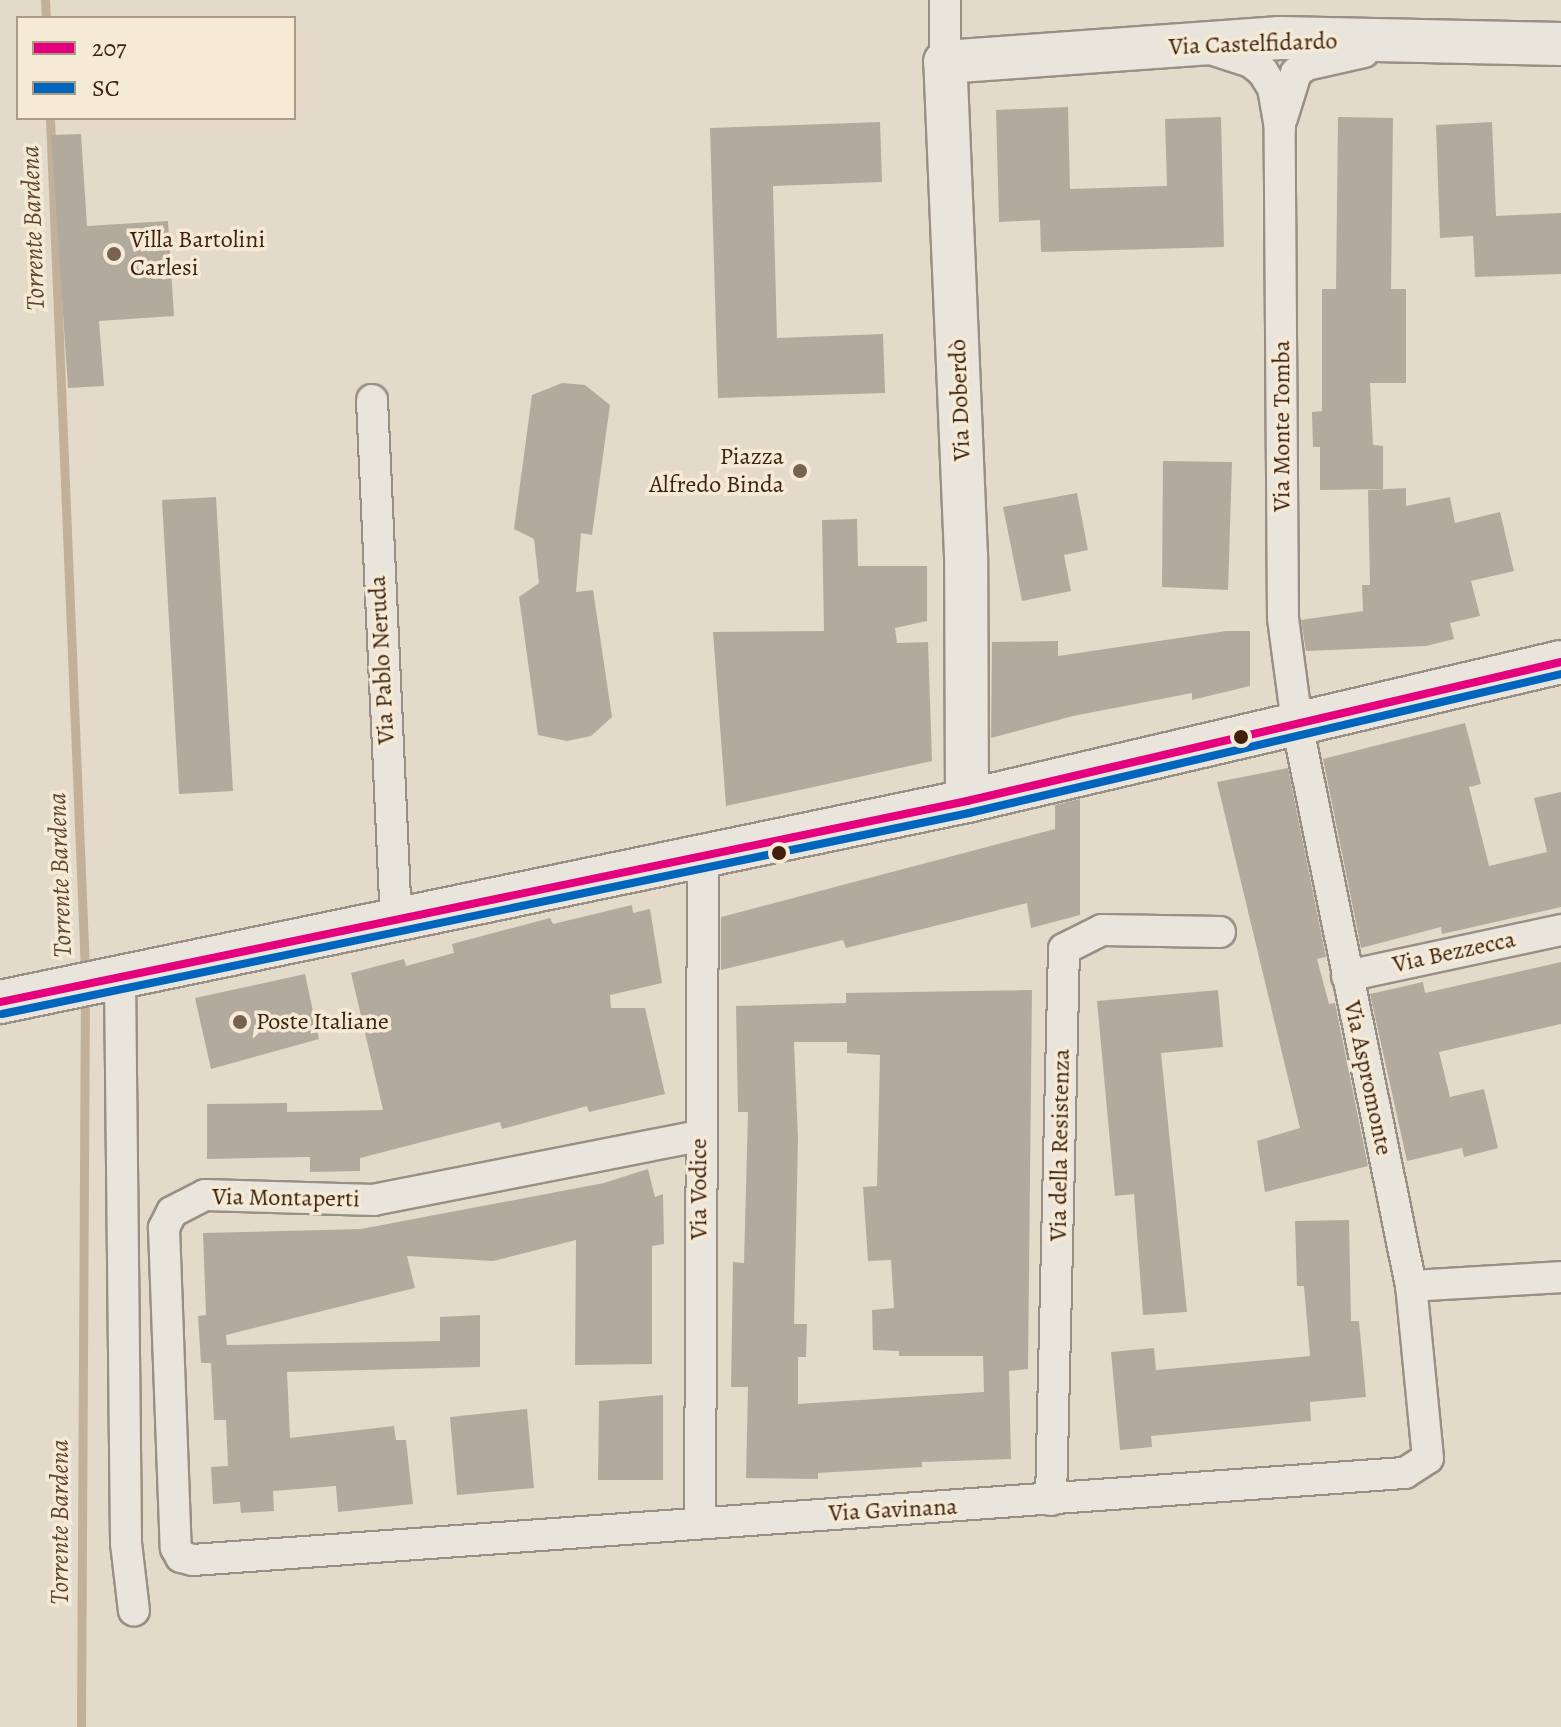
<!DOCTYPE html>
<meta charset="utf-8">
<style>
body{margin:0}
#map{position:relative;width:1561px;height:1727px;overflow:hidden;background:#e4daca;font-family:Alegreya,serif}
div>[style]{position:absolute}
[style*='--x']{left:calc(var(--x)*1px);top:calc(var(--y)*1px);width:calc(var(--w)*1px);rotate:calc(var(--a)*1deg)}
.stream>*{height:9px;margin:-4.5px;padding:0 4.5px;transform-origin:4.5px;border-radius:4.5px;background:#c2b098}
.building>*{inset:0;background:#b3aa9e}
.roads{filter:drop-shadow(2px 0 #998f84) drop-shadow(-2px 0 #998f84) drop-shadow(0 2px #998f84) drop-shadow(0 -2px #998f84)}
.street>*{height:30px;margin:-15px;padding:0 15px;transform-origin:15px;border-radius:15px;background:#e9e4dc}
.secondary>*{height:42px;margin:-21px;padding:0 21px;transform-origin:21px;border-radius:21px;background:#e9e4dc}
.bus-1>*{height:8px;margin:-4px;padding:0 4px;transform-origin:4px;border-radius:4px;background:#e5007d}
.bus-2>*{height:8px;margin:-4px;padding:0 4px;transform-origin:4px;border-radius:4px;background:#0065bd}
.dots>*{width:22px;height:22px;translate:-50% -50%;box-sizing:border-box;border:4px solid #f4ead5;border-radius:50%}
span{translate:-50% -50%;white-space:nowrap;text-align:center;line-height:1.15;-webkit-text-stroke:7px #f4ead5;paint-order:stroke}
.street-label{font-size:24px;color:#40210f}
.poi-label{font-size:24px;color:#40210f}
.left{translate:0 -50%;text-align:left}
.right{translate:-100% -50%;text-align:right}
.water-label{font-size:26px;color:#624632;font-style:italic}
.legend{position:absolute;left:16px;top:16px;width:280px;height:104px;box-sizing:border-box;background:#f4ead5;border:2px solid #ac9a86;margin:0;padding:10px 14px;list-style:none;font-size:24px;color:#40210f}
.legend li{display:flex;align-items:center;gap:16px;height:40px}
.legend b{width:40px;border:2px solid #ac9a86}
</style>
<div id="map">
<div class="stream">
<i style="--x:45;--y:0;--w:18;--a:87"></i>
<i style="--x:50;--y:118;--w:855;--a:87.65"></i>
<i style="--x:81;--y:1727;--w:733;--a:-89.69"></i>
</div>
<div class="building">
<i style="clip-path:polygon(1068px 107px,1070px 189px,1167px 186px,1165px 119px,1221px 117px,1224px 247px,1041px 252px,1040px 220px,999px 222px,996px 110px)"></i>
<i style="clip-path:polygon(1338px 117px,1393px 118px,1391px 289px,1406px 289px,1406px 383px,1370px 383px,1373px 445px,1383px 446px,1383px 489px,1320px 490px,1320px 447px,1313px 447px,1312px 412px,1322px 411px,1322px 289px,1336px 289px)"></i>
<i style="clip-path:polygon(880px 122px,882px 182px,773px 186px,777px 338px,883px 334px,885px 393px,718px 398px,710px 128px)"></i>
<i style="clip-path:polygon(1492px 122px,1496px 216px,1561px 213px,1561px 274px,1475px 277px,1473px 236px,1440px 238px,1436px 125px)"></i>
<i style="clip-path:polygon(81px 134px,87px 226px,168px 221px,174px 316px,99px 321px,104px 386px,68px 388px,51px 135px)"></i>
<i style="clip-path:polygon(562px 383px,585px 385px,610px 405px,592px 535px,581px 533px,576px 592px,593px 590px,612px 717px,591px 736px,567px 741px,538px 735px,519px 597px,539px 583px,534px 539px,514px 529px,532px 395px)"></i>
<i style="clip-path:polygon(1163px 461px,1232px 462px,1228px 590px,1162px 587px)"></i>
<i style="clip-path:polygon(1406px 488px,1406px 506px,1450px 497px,1455px 523px,1500px 512px,1514px 571px,1471px 581px,1480px 616px,1450px 623px,1454px 639px,1426px 646px,1306px 651px,1301px 620px,1363px 611px,1362px 585px,1370px 585px,1368px 490px)"></i>
<i style="clip-path:polygon(1077px 493px,1088px 550px,1064px 555px,1071px 591px,1022px 601px,1003px 507px)"></i>
<i style="clip-path:polygon(216px 497px,233px 791px,179px 794px,162px 500px)"></i>
<i style="clip-path:polygon(857px 519px,858px 566px,927px 566px,927px 621px,895px 628px,897px 643px,928px 642px,932px 761px,726px 806px,713px 632px,824px 631px,822px 520px)"></i>
<i style="clip-path:polygon(1226px 631px,1250px 631px,1250px 686px,1192px 700px,1192px 693px,1073px 716px,991px 738px,992px 642px,1058px 641px,1058px 656px)"></i>
<i style="clip-path:polygon(1465px 723px,1481px 784px,1469px 787px,1489px 866px,1547px 852px,1534px 798px,1561px 792px,1561px 907px,1442px 934px,1441px 927px,1361px 948px,1323px 759px)"></i>
<i style="clip-path:polygon(1288px 768px,1326px 957px,1317px 959px,1329px 1004px,1335px 1003px,1368px 1166px,1265px 1192px,1257px 1141px,1300px 1128px,1217px 782px)"></i>
<i style="clip-path:polygon(1080px 799px,1080px 915px,1031px 928px,1027px 903px,846px 948px,843px 940px,721px 970px,721px 917px,1055px 829px,1055px 805px)"></i>
<i style="clip-path:polygon(632px 905px,633px 913px,650px 909px,662px 983px,610px 995px,611px 1008px,645px 1008px,665px 1094px,589px 1112px,587px 1106px,502px 1129px,500px 1122px,360px 1158px,360px 1171px,310px 1172px,310px 1157px,207px 1159px,207px 1104px,287px 1103px,287px 1112px,383px 1110px,351px 973px,404px 959px,406px 966px,454px 953px,452px 944px,550px 918px,553px 924px)"></i>
<i style="clip-path:polygon(1561px 962px,1561px 1024px,1439px 1052px,1450px 1097px,1484px 1089px,1498px 1148px,1464px 1157px,1462px 1148px,1407px 1161px,1370px 994px,1423px 982px,1425px 993px)"></i>
<i style="clip-path:polygon(305px 974px,319px 1039px,211px 1069px,195px 998px)"></i>
<i style="clip-path:polygon(evenodd,1032px 990px,1028px 1369px,1009px 1371px,1011px 1459px,922px 1462px,922px 1467px,818px 1473px,818px 1479px,746px 1478px,748px 1387px,731px 1387px,733px 1262px,744px 1263px,748px 1112px,738px 1112px,736px 1006px,846px 1003px,846px 993px,1032px 990px,794px 1042px,847px 1042px,847px 1053px,880px 1055px,877px 1186px,863px 1187px,868px 1261px,891px 1260px,894px 1308px,872px 1310px,873px 1350px,899px 1351px,899px 1356px,983px 1356px,984px 1392px,798px 1404px,798px 1357px,806px 1357px,807px 1324px,794px 1324px,798px 1139px,794px 1042px)"></i>
<i style="clip-path:polygon(1218px 990px,1223px 1047px,1161px 1053px,1187px 1312px,1143px 1315px,1134px 1194px,1115px 1196px,1097px 1001px)"></i>
<i style="clip-path:polygon(648px 1169px,655px 1197px,663px 1194px,664px 1244px,652px 1246px,652px 1364px,575px 1365px,576px 1240px,493px 1261px,407px 1256px,415px 1288px,226px 1335px,227px 1345px,440px 1341px,440px 1317px,480px 1315px,480px 1367px,287px 1372px,290px 1438px,394px 1426px,396px 1440px,406px 1440px,413px 1504px,338px 1512px,336px 1486px,273px 1491px,274px 1511px,241px 1513px,240px 1502px,213px 1504px,211px 1467px,228px 1466px,226px 1420px,214px 1420px,211px 1363px,201px 1363px,198px 1316px,206px 1315px,203px 1233px,361px 1229px,604px 1183px)"></i>
<i style="clip-path:polygon(1349px 1220px,1351px 1321px,1359px 1321px,1366px 1397px,1310px 1402px,1311px 1421px,1151px 1436px,1152px 1447px,1120px 1450px,1111px 1352px,1154px 1348px,1156px 1370px,1310px 1356px,1304px 1286px,1297px 1286px,1295px 1221px)"></i>
<i style="clip-path:polygon(663px 1395px,663px 1480px,598px 1480px,599px 1401px)"></i>
<i style="clip-path:polygon(527px 1409px,534px 1488px,457px 1495px,450px 1417px)"></i>
</div>
<div class="roads">
<div class="street">
<i style="--x:945;--y:0;--w:62;--a:90"></i>
<i style="--x:1282;--y:118;--w:47;--a:-72.7"></i>
<i style="--x:1296;--y:73;--w:13;--a:-39"></i>
<i style="--x:1306;--y:65;--w:59;--a:-12.6"></i>
<i style="--x:372;--y:400;--w:521;--a:87.36"></i>
<i style="--x:1347;--y:976;--w:219;--a:-12.1"></i>
<i style="--x:120;--y:977;--w:566;--a:89.39"></i>
<i style="--x:126;--y:1543;--w:68;--a:83.3"></i>
<i style="--x:699;--y:1136;--w:331;--a:168.9"></i>
<i style="--x:374;--y:1200;--w:169;--a:-178.3"></i>
<i style="--x:205;--y:1195;--w:37;--a:153"></i>
<i style="--x:172;--y:1212;--w:18;--a:117"></i>
<i style="--x:164;--y:1228;--w:320;--a:87.9"></i>
<i style="--x:176;--y:1548;--w:10;--a:61"></i>
<i style="--x:181;--y:1557;--w:12;--a:14"></i>
<i style="--x:193;--y:1560;--w:1215;--a:-4.11"></i>
<i style="--x:1405;--y:1473;--w:27;--a:-33"></i>
<i style="--x:1428;--y:1458;--w:173;--a:-95.6"></i>
<i style="--x:1411;--y:1286;--w:574;--a:-101.45"></i>
<i style="--x:1297;--y:723;--w:106;--a:-97.6"></i>
<i style="--x:1283;--y:618;--w:490;--a:-90.4"></i>
<i style="--x:1280;--y:128;--w:41;--a:-99.9"></i>
<i style="--x:1273;--y:88;--w:19;--a:-122"></i>
<i style="--x:1263;--y:72;--w:16;--a:-140"></i>
<i style="--x:1251;--y:62;--w:42;--a:-162"></i>
<i style="--x:1411;--y:1286;--w:150;--a:-3.4"></i>
<i style="--x:1051;--y:1500;--w:551;--a:-88.65"></i>
<i style="--x:1064;--y:949;--w:42;--a:-26.6"></i>
<i style="--x:1102;--y:930;--w:118;--a:1"></i>
<i style="--x:700;--y:1522;--w:665;--a:-89.74"></i>
</div>
<div class="secondary">
<i style="--x:967;--y:801;--w:245;--a:-90.2"></i>
<i style="--x:966;--y:556;--w:494;--a:-92.4"></i>
<i style="--x:945;--y:62;--w:336;--a:-4.1"></i>
<i style="--x:1280;--y:38;--w:281;--a:1.2"></i>
<i style="--x:0;--y:1002;--w:988;--a:-11.74"></i>
<i style="--x:967;--y:801;--w:610;--a:-13.17"></i>
</div>
</div>
<div class="bus-1">
<i style="--x:0;--y:1002;--w:988;--a:-11.74"></i>
<i style="--x:967;--y:801;--w:610;--a:-13.17"></i>
</div>
<div class="bus-2">
<i style="--x:2;--y:1014;--w:988;--a:-11.74"></i>
<i style="--x:969;--y:813;--w:608;--a:-13.21"></i>
</div>
<div class="dots">
<i style="left:114px;top:254px;background:#796250"></i>
<i style="left:800px;top:471px;background:#796250"></i>
<i style="left:1241px;top:737px;background:#40210f"></i>
<i style="left:779px;top:853px;background:#40210f"></i>
<i style="left:240px;top:1022px;background:#796250"></i>
</div>
<div class="street-label">
<span style="left:1253px;top:44px;rotate:-2deg">Via Castelfidardo</span>
<span style="left:960px;top:400px;rotate:-92deg">Via Doberdò</span>
<span style="left:1282px;top:426px;rotate:-90deg">Via Monte Tomba</span>
<span style="left:382px;top:660px;rotate:-93deg">Via Pablo Neruda</span>
<span style="left:1454px;top:952px;rotate:-12deg">Via Bezzecca</span>
<span style="left:1368px;top:1078px;rotate:78deg">Via Aspromonte</span>
<span style="left:1060px;top:1145px;rotate:-89deg">Via della Resistenza</span>
<span style="left:699px;top:1189px;rotate:-90deg">Via Vodice</span>
<span style="left:286px;top:1198px;rotate:1deg">Via Montaperti</span>
<span style="left:893px;top:1510px;rotate:-3deg">Via Gavinana</span>
</div>
<div class="poi-label">
<span class="left" style="left:130px;top:254px">Villa Bartolini<br>Carlesi</span>
<span class="right" style="left:784px;top:471px">Piazza<br>Alfredo Binda</span>
<span class="left" style="left:256px;top:1022px">Poste Italiane</span>
</div>
<div class="water-label">
<span style="left:33px;top:228px;rotate:-92deg">Torrente Bardena</span>
<span style="left:60px;top:875px;rotate:-92deg">Torrente Bardena</span>
<span style="left:60px;top:1522px;rotate:-90deg">Torrente Bardena</span>
</div>
<ul class="legend">
<li><b style="height:10px;background:#e5007d"></b>207</li>
<li><b style="height:10px;background:#0065bd"></b>SC</li>
</ul>
</div>
